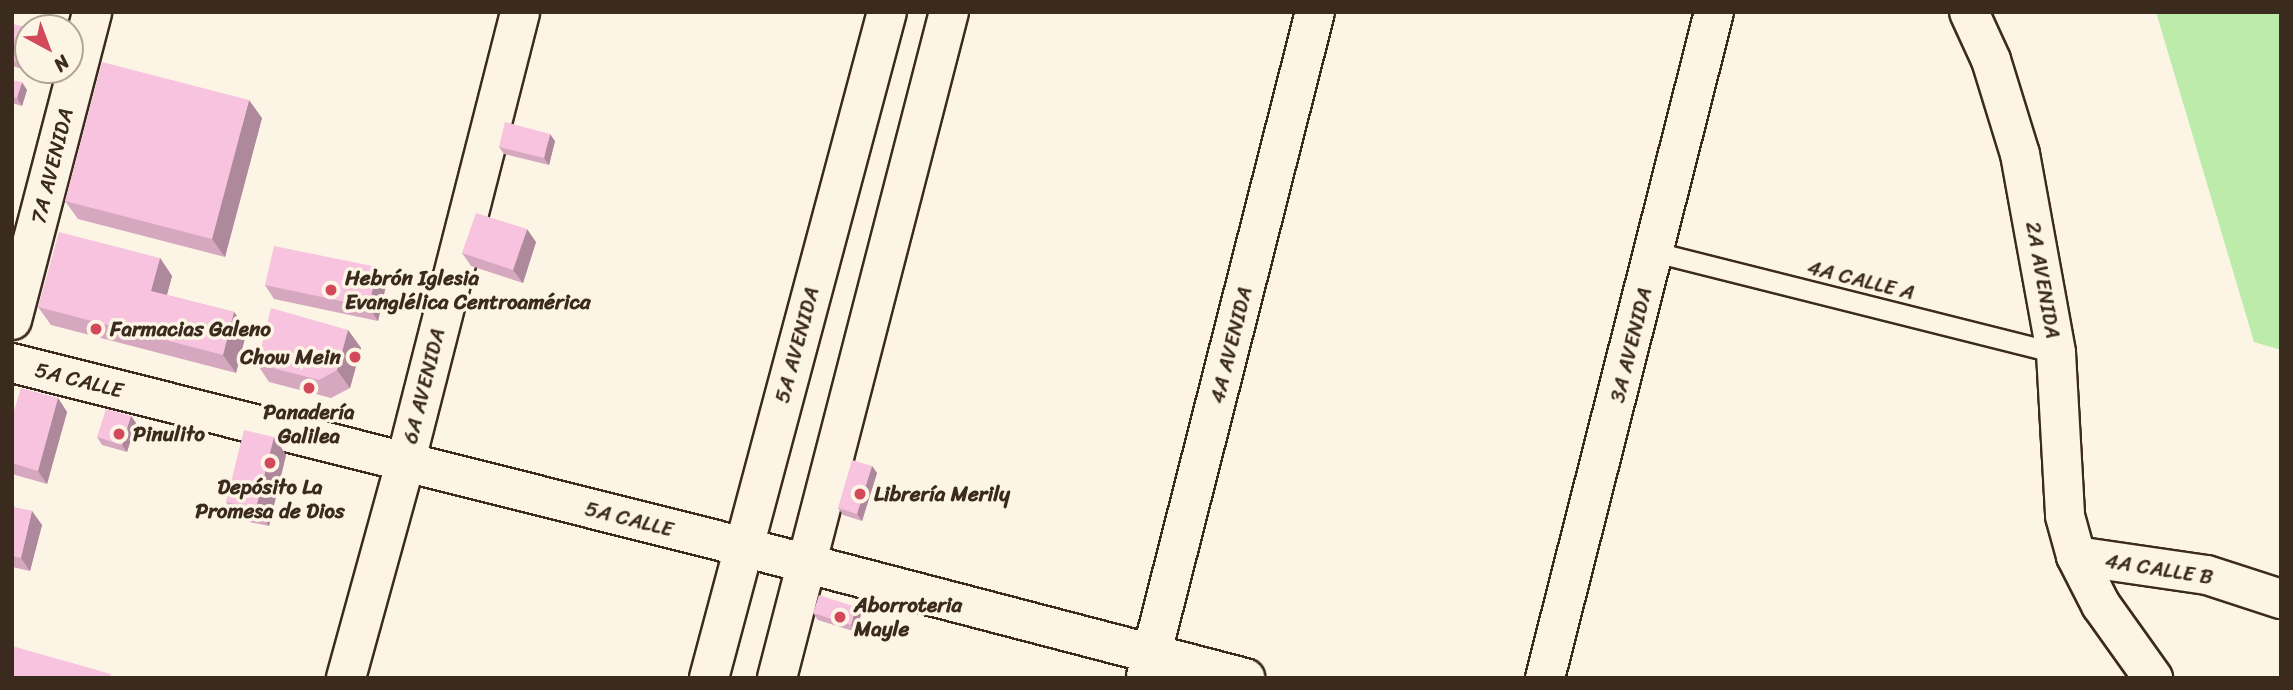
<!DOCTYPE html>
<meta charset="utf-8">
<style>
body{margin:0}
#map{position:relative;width:2293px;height:690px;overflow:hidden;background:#fcf5e5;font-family:Sriracha,sans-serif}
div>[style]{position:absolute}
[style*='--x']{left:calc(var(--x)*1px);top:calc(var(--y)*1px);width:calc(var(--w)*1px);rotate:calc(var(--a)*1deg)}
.green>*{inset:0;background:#bdecaa}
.roads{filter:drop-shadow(2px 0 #3b2a1e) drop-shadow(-2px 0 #3b2a1e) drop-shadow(0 2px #3b2a1e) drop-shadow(0 -2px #3b2a1e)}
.lane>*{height:19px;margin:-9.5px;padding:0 9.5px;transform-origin:9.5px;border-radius:9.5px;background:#fcf5e5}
.street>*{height:38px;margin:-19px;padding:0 19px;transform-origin:19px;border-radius:19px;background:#fcf5e5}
.secondary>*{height:38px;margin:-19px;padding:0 19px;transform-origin:19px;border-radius:19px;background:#fcf5e5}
.wall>*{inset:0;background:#d5a8bf}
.shaded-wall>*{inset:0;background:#ae889b}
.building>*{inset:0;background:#f8c3de}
.dots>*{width:19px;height:19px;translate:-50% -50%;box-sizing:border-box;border:4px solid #fcf5e5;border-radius:50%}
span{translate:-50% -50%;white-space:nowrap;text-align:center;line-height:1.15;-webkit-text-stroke:7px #fcf5e5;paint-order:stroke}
.street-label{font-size:21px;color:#3b2a1e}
.poi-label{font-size:21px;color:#3b2a1e;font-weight:700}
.left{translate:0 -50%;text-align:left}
.right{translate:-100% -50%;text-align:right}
.frame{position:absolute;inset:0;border:14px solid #3b2a1e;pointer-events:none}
.north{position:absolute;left:14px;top:14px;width:70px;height:70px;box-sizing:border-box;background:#fcf5e5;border:2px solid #afa495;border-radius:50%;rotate:139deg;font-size:19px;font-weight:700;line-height:28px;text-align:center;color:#3b2a1e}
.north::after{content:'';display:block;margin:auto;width:24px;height:32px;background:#d1495b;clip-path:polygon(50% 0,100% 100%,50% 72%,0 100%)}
</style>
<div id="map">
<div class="green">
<i style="clip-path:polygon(2156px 12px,2281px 12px,2281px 350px,2254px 342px)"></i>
</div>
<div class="roads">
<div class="lane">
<i style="--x:1655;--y:252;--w:414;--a:14.1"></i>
</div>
<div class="street">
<i style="--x:1969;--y:12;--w:53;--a:65.4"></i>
<i style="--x:1991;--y:60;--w:98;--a:72.9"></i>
<i style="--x:2020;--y:154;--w:202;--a:79.7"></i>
<i style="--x:2056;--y:353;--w:163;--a:86.8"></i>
<i style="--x:2065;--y:516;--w:41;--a:74.6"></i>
<i style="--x:2076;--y:556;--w:55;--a:63"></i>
<i style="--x:2101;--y:605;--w:90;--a:54.5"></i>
<i style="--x:12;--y:320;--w:318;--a:-75.4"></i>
<i style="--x:12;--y:363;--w:730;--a:14.11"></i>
<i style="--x:720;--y:541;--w:543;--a:14.63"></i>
<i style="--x:2076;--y:556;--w:132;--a:8.3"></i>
<i style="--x:2207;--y:575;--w:78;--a:18"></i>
<i style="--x:1146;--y:676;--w:685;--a:-75.72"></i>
<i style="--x:346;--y:678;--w:222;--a:-74.6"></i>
<i style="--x:405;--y:464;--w:466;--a:-75.7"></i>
<i style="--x:1545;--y:678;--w:687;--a:-75.76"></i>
</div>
<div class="secondary">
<i style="--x:709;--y:678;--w:689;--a:-75.04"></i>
<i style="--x:777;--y:678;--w:688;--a:-75.52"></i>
</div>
</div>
<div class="wall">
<i style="clip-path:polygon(12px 24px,28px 28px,28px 70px,34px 70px,33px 72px,12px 66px)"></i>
<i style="clip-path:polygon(12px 80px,27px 90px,22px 106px,12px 103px)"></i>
<i style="clip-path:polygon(262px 118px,225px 257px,78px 219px,65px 201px)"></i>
<i style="clip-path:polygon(555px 141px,549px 165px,504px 154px,499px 147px)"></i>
<i style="clip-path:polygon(536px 242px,523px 283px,471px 266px,462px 253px)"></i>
<i style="clip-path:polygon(160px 258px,172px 276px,167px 295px,234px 312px,247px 330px,236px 373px,51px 325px,38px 307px)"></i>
<i style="clip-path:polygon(377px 267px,387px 281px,378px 321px,274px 299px,265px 285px)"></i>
<i style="clip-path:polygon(348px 330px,361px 348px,350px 388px,331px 398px,269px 382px,257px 364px)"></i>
<i style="clip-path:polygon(58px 398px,67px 412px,47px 484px,12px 474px,12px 417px)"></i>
<i style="clip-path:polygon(131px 416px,136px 423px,127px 452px,102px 445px,97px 437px)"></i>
<i style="clip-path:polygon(274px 437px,286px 455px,269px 526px,239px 520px,226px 502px)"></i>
<i style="clip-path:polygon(872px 466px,877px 473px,862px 521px,843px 515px,838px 508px)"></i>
<i style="clip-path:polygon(12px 507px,32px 511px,42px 525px,30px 571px,12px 567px)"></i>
<i style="clip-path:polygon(856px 607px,861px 614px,856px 632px,818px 620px,813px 613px)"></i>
</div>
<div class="shaded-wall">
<i style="clip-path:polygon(22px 82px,27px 90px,22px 106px,17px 98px)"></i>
<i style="clip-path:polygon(249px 100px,262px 118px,225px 257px,212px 239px)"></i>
<i style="clip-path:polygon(550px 134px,555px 141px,549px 165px,544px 158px)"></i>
<i style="clip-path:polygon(527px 229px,536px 242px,523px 283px,513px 270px)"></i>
<i style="clip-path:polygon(160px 258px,172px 276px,163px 309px,151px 291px)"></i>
<i style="clip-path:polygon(377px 267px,387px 281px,378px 321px,369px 307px)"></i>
<i style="clip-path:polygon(234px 312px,247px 330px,236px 373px,223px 355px)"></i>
<i style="clip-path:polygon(348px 330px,361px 348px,350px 388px,337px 370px)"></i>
<i style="clip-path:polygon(58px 398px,67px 412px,47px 484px,38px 471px)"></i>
<i style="clip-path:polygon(131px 416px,136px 423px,127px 452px,122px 445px)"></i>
<i style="clip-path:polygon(274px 437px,286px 455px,269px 526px,256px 508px)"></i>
<i style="clip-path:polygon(872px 466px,877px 473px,862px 521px,857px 514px)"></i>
<i style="clip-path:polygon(32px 511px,42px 525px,30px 571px,21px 558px)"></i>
<i style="clip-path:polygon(856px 607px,861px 614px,856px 632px,851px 625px)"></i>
</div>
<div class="building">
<i style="clip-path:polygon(12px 24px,28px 28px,28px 65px,12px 60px)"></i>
<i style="clip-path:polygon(102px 62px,249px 100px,212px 239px,65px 201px)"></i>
<i style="clip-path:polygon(12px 80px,22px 82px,17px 98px,12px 97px)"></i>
<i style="clip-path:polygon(505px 122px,550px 134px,544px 158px,499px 147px)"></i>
<i style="clip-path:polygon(476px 213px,527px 229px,513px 270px,462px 253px)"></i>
<i style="clip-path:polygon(59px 232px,160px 258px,151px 291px,234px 312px,223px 355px,38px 307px)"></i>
<i style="clip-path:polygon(274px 246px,377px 267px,369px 307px,265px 285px)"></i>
<i style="clip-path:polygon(271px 308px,348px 330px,337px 370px,319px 380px,257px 364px)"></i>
<i style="clip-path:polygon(21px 388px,58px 398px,38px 471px,12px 463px,12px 417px)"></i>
<i style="clip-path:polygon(106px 409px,131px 416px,122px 445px,97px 437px)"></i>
<i style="clip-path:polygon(244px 430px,274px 437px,256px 508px,226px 502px)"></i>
<i style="clip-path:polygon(852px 460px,872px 466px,857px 514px,838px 508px)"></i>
<i style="clip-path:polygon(12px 507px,32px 511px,21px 558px,12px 556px)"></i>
<i style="clip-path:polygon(819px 595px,856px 607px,851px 625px,813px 613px)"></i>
<i style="clip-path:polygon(12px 646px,111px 674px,110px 678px,12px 678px)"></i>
</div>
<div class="dots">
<i style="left:331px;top:290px;background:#d1495b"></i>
<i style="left:96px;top:329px;background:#d1495b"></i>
<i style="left:355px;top:357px;background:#d1495b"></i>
<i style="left:309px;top:388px;background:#d1495b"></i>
<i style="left:119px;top:434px;background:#d1495b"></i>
<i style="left:270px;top:463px;background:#d1495b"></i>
<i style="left:860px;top:494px;background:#d1495b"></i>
<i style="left:840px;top:617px;background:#d1495b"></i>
</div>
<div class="street-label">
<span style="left:52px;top:166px;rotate:-76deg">7A AVENIDA</span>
<span style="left:1861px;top:280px;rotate:14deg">4A CALLE A</span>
<span style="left:2043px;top:280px;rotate:80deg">2A AVENIDA</span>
<span style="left:797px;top:345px;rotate:-75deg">5A AVENIDA</span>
<span style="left:1231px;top:345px;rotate:-76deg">4A AVENIDA</span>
<span style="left:1631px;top:345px;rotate:-76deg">3A AVENIDA</span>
<span style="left:79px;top:380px;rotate:14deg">5A CALLE</span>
<span style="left:424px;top:386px;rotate:-76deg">6A AVENIDA</span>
<span style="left:629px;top:519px;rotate:14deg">5A CALLE</span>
<span style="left:2159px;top:569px;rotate:9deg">4A CALLE B</span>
</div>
<div class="poi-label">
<span class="left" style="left:345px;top:290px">Hebrón Iglesia<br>Evanglélica Centroamérica</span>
<span class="left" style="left:110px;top:329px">Farmacias Galeno</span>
<span class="right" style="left:341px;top:357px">Chow Mein</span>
<span style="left:309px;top:424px">Panadería<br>Galilea</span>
<span class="left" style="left:133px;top:434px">Pinulito</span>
<span style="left:270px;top:499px">Depósito La<br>Promesa de Dios</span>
<span class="left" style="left:874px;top:494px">Librería Merily</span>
<span class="left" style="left:854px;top:617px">Aborroteria<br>Mayle</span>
</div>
<div class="frame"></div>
<div class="north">N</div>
</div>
